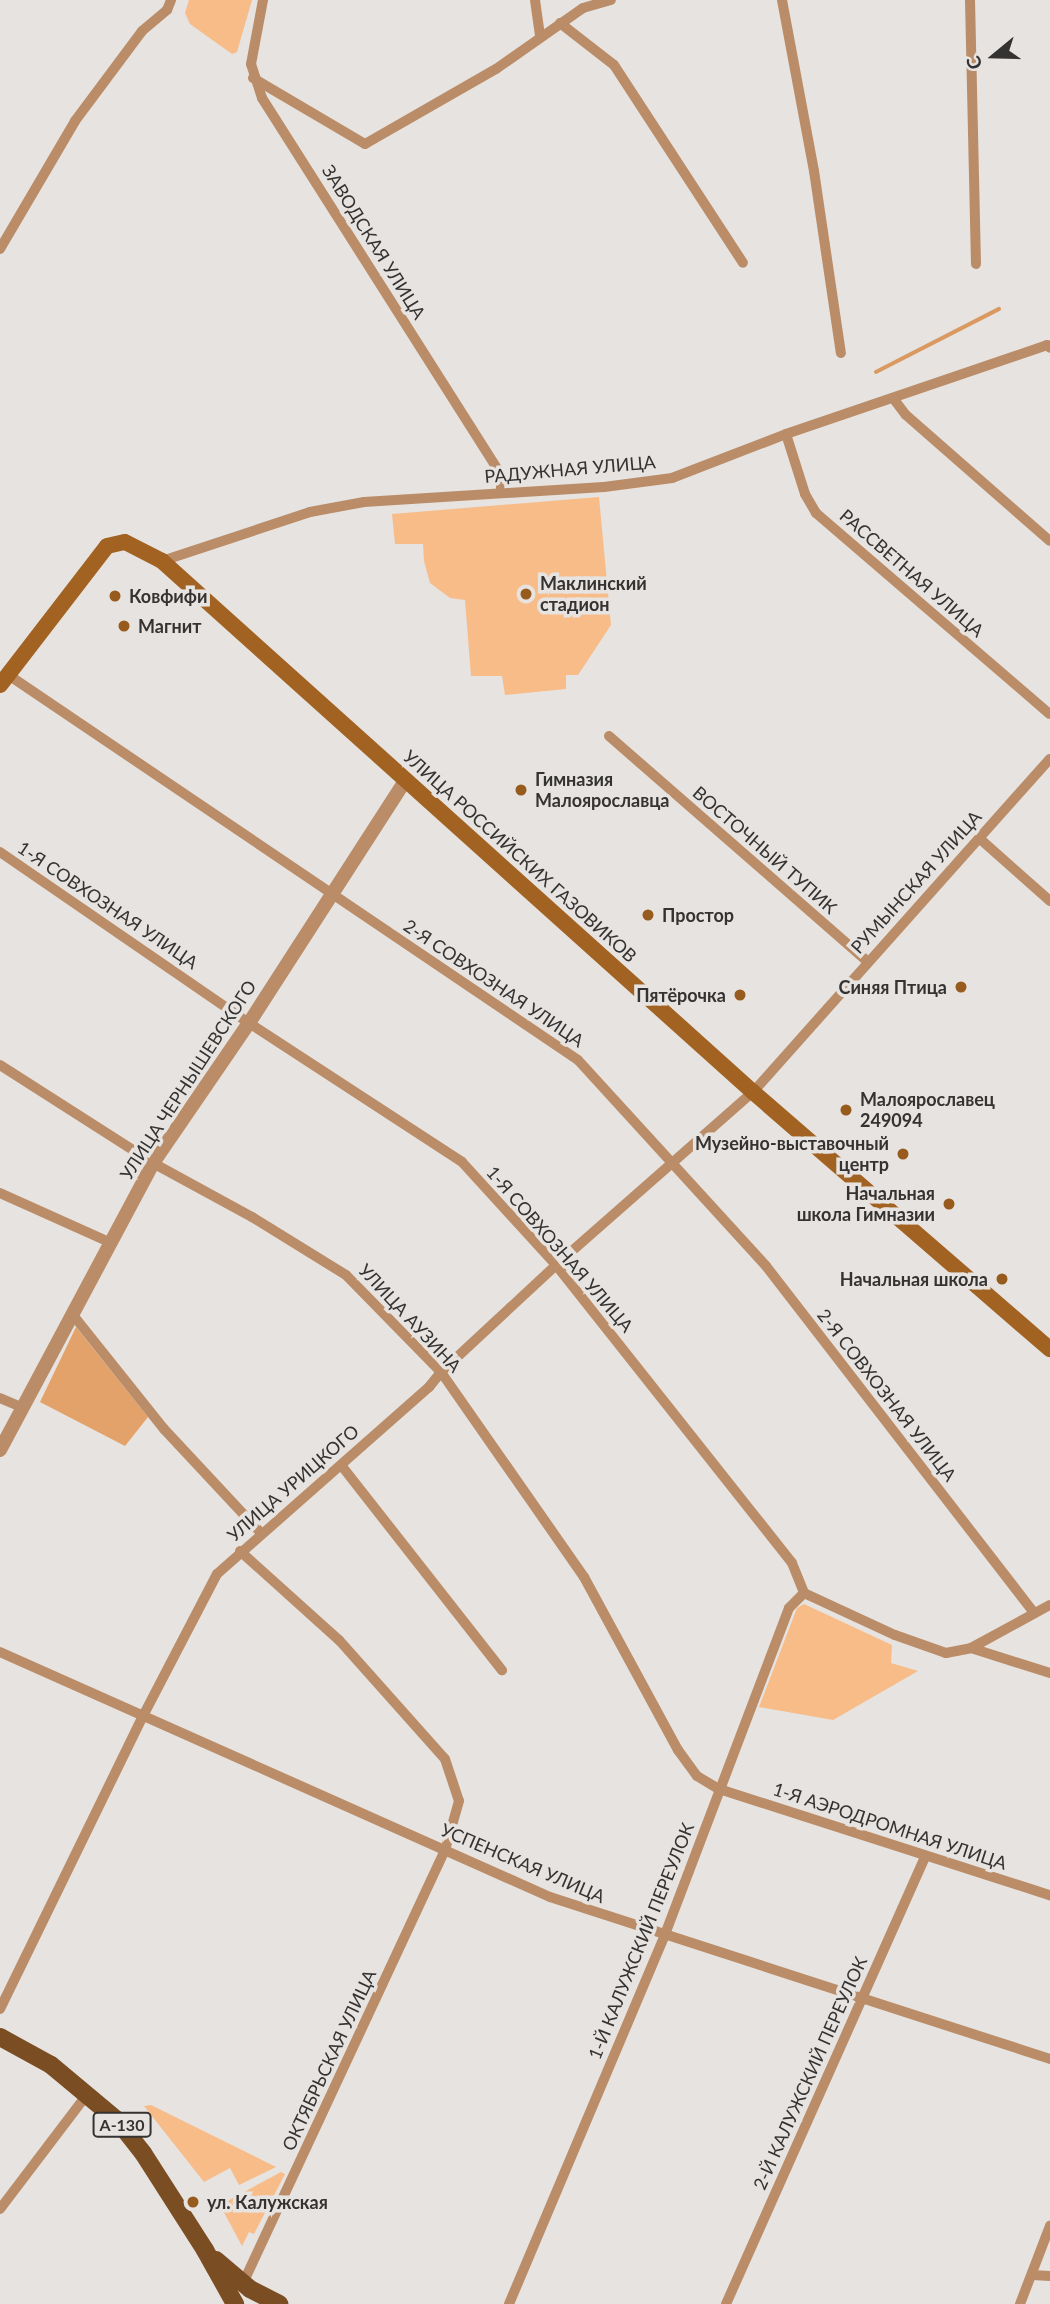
<!DOCTYPE html>
<meta charset="utf-8">
<style>
body{margin:0}
#map{position:relative;width:1050px;height:2304px;overflow:hidden;background:#e6e3e0;font-family:Lato,sans-serif}
div>[style]{position:absolute}
[style*='--x']{left:calc(var(--x)*1px);top:calc(var(--y)*1px);width:calc(var(--w)*1px);rotate:calc(var(--a)*1deg)}
.green>*{inset:0;background:#f8bc89}
.forest>*{inset:0;background:#e3a26a}
.stream>*{height:3.5px;margin:-1.75px;padding:0 1.75px;transform-origin:1.75px;border-radius:1.75px;background:#da9961}
.minor>*{height:10px;margin:-5px;padding:0 5px;transform-origin:5px;border-radius:5px;background:#ba8d68}
.tertiary>*{height:14px;margin:-7px;padding:0 7px;transform-origin:7px;border-radius:7px;background:#ba8d68}
.secondary>*{height:16px;margin:-8px;padding:0 8px;transform-origin:8px;border-radius:8px;background:#a26221}
.primary>*{height:18px;margin:-9px;padding:0 9px;transform-origin:9px;border-radius:9px;background:#7b4d22}
.dots>*{width:19px;height:19px;translate:-50% -50%;box-sizing:border-box;border:4px solid #e6e3e0;border-radius:50%}
span{translate:-50% -50%;white-space:nowrap;text-align:center;line-height:1.15;-webkit-text-stroke:7px #e6e3e0;paint-order:stroke}
.shield-label span{padding:2px 5px;background:#e6e3e0;border:2px solid;border-radius:5px;-webkit-text-stroke-width:0}
.shield-label{font-size:16px;color:#343332;font-weight:700}
.street-label{font-size:18px;color:#343332}
.poi-label{font-size:18px;color:#343332;font-weight:700}
.left{translate:0 -50%;text-align:left}
.right{translate:-100% -50%;text-align:right}
.north{position:absolute;left:959px;top:21px;width:70px;height:70px;-webkit-text-stroke:5px #e6e3e0;paint-order:stroke;rotate:251deg;font-size:19px;font-weight:700;line-height:28px;text-align:center;color:#343332}
.north::after{content:'';display:block;margin:auto;width:24px;height:32px;background:#343332;clip-path:polygon(50% 0,100% 100%,50% 72%,0 100%)}
</style>
<div id="map">
<div class="green">
<i style="clip-path:polygon(189px 0,252px 0,237px 52px,232px 54px,190px 24px,185px 13px)"></i>
<i style="clip-path:polygon(599px 497px,611px 625px,578px 675px,566px 675px,566px 689px,505px 695px,502px 676px,471px 676px,465px 600px,450px 598px,430px 583px,424px 561px,423px 544px,395px 544px,392px 514px)"></i>
<i style="clip-path:polygon(804px 1604px,892px 1645px,891px 1663px,918px 1671px,833px 1720px,759px 1707px,797px 1608px)"></i>
<i style="clip-path:polygon(151px 2105px,276px 2167px,239px 2185px,230px 2168px,204px 2182px,144px 2106px)"></i>
<i style="clip-path:polygon(281px 2172px,285px 2174px,254px 2234px,249px 2232px,242px 2246px,220px 2205px)"></i>
</div>
<div class="forest">
<i style="clip-path:polygon(76px 1327px,148px 1417px,125px 1446px,40px 1402px)"></i>
</div>
<div class="stream">
<i style="--x:876;--y:372;--w:138;--a:-27.1"></i>
</div>
<div class="minor">
<i style="--x:263;--y:0;--w:65;--a:100.6"></i>
<i style="--x:251;--y:64;--w:36;--a:72"></i>
<i style="--x:262;--y:98;--w:446;--a:57.6"></i>
<i style="--x:501;--y:474;--w:18;--a:90"></i>
<i style="--x:535;--y:0;--w:36;--a:82"></i>
<i style="--x:782;--y:0;--w:174;--a:79.4"></i>
<i style="--x:814;--y:171;--w:184;--a:81.6"></i>
<i style="--x:970;--y:0;--w:264;--a:88.7"></i>
<i style="--x:560;--y:23;--w:68;--a:37.9"></i>
<i style="--x:614;--y:65;--w:236;--a:56.9"></i>
<i style="--x:253;--y:78;--w:130;--a:30.5"></i>
<i style="--x:365;--y:144;--w:151;--a:-29.8"></i>
<i style="--x:496;--y:69;--w:106;--a:-35"></i>
<i style="--x:583;--y:8;--w:29;--a:-16"></i>
<i style="--x:0;--y:249;--w:148;--a:-59.6"></i>
<i style="--x:75;--y:121;--w:112;--a:-53.3"></i>
<i style="--x:142;--y:31;--w:33;--a:-40"></i>
<i style="--x:167;--y:10;--w:11;--a:-68"></i>
<i style="--x:893;--y:398;--w:21;--a:53"></i>
<i style="--x:906;--y:415;--w:191;--a:41.2"></i>
<i style="--x:786;--y:434;--w:63;--a:72.4"></i>
<i style="--x:805;--y:494;--w:22;--a:60"></i>
<i style="--x:816;--y:513;--w:308;--a:40.7"></i>
<i style="--x:162;--y:561;--w:156;--a:-18.3"></i>
<i style="--x:310;--y:512;--w:55;--a:-10.5"></i>
<i style="--x:364;--y:502;--w:240;--a:-3.6"></i>
<i style="--x:604;--y:487;--w:69;--a:-7.5"></i>
<i style="--x:672;--y:478;--w:122;--a:-21.1"></i>
<i style="--x:786;--y:434;--w:276;--a:-18.8"></i>
<i style="--x:1047;--y:345;--w:4;--a:45"></i>
<i style="--x:7;--y:674;--w:689;--a:34.06"></i>
<i style="--x:578;--y:1060;--w:279;--a:47.6"></i>
<i style="--x:766;--y:1266;--w:437;--a:52.3"></i>
<i style="--x:609;--y:736;--w:344;--a:41.1"></i>
<i style="--x:979;--y:838;--w:95;--a:41.6"></i>
<i style="--x:0;--y:852;--w:302;--a:34.5"></i>
<i style="--x:249;--y:1023;--w:254;--a:33.1"></i>
<i style="--x:462;--y:1162;--w:139;--a:47.6"></i>
<i style="--x:556;--y:1265;--w:380;--a:51.6"></i>
<i style="--x:792;--y:1563;--w:32;--a:68"></i>
<i style="--x:804;--y:1593;--w:100;--a:24.8"></i>
<i style="--x:895;--y:1635;--w:54;--a:19.4"></i>
<i style="--x:946;--y:1653;--w:25;--a:-11"></i>
<i style="--x:971;--y:1648;--w:90;--a:-28.6"></i>
<i style="--x:0;--y:1065;--w:182;--a:32.6"></i>
<i style="--x:153;--y:1163;--w:113;--a:28.6"></i>
<i style="--x:252;--y:1217;--w:110;--a:31.7"></i>
<i style="--x:346;--y:1275;--w:136;--a:45.6"></i>
<i style="--x:441;--y:1372;--w:250;--a:55.1"></i>
<i style="--x:584;--y:1577;--w:197;--a:61.5"></i>
<i style="--x:678;--y:1750;--w:32;--a:54"></i>
<i style="--x:697;--y:1776;--w:26;--a:31"></i>
<i style="--x:719;--y:1789;--w:348;--a:17.8"></i>
<i style="--x:0;--y:1193;--w:122;--a:24.2"></i>
<i style="--x:73;--y:1315;--w:146;--a:51.4"></i>
<i style="--x:164;--y:1429;--w:142;--a:47"></i>
<i style="--x:0;--y:1398;--w:25;--a:23"></i>
<i style="--x:341;--y:1465;--w:261;--a:51.9"></i>
<i style="--x:240;--y:1551;--w:133;--a:42"></i>
<i style="--x:339;--y:1640;--w:159;--a:48.3"></i>
<i style="--x:445;--y:1759;--w:44;--a:71.6"></i>
<i style="--x:459;--y:1801;--w:51;--a:105.9"></i>
<i style="--x:445;--y:1850;--w:478;--a:115"></i>
<i style="--x:971;--y:1648;--w:83;--a:17.6"></i>
<i style="--x:0;--y:1652;--w:602;--a:24.01"></i>
<i style="--x:550;--y:1897;--w:526;--a:17.95"></i>
<i style="--x:0;--y:2009;--w:326;--a:-64"></i>
<i style="--x:143;--y:1716;--w:160;--a:-62.5"></i>
<i style="--x:217;--y:1574;--w:283;--a:-41.4"></i>
<i style="--x:429;--y:1387;--w:19;--a:-51"></i>
<i style="--x:441;--y:1372;--w:157;--a:-42.9"></i>
<i style="--x:556;--y:1265;--w:262;--a:-41.3"></i>
<i style="--x:753;--y:1092;--w:446;--a:-48.3"></i>
<i style="--x:0;--y:2209;--w:146;--a:-52.8"></i>
<i style="--x:1032;--y:2275;--w:18;--a:3"></i>
<i style="--x:509;--y:2304;--w:398;--a:-67.1"></i>
<i style="--x:664;--y:1937;--w:352;--a:-69.2"></i>
<i style="--x:789;--y:1608;--w:21;--a:-45"></i>
<i style="--x:726;--y:2304;--w:490;--a:-66"></i>
<i style="--x:1020;--y:2304;--w:84;--a:-69"></i>
</div>
<div class="tertiary">
<i style="--x:0;--y:1450;--w:325;--a:-61.9"></i>
<i style="--x:153;--y:1163;--w:170;--a:-55.6"></i>
<i style="--x:249;--y:1023;--w:290;--a:-57.2"></i>
</div>
<div class="secondary">
<i style="--x:0;--y:685;--w:175;--a:-52.4"></i>
<i style="--x:107;--y:546;--w:18;--a:-13"></i>
<i style="--x:125;--y:542;--w:42;--a:27.2"></i>
<i style="--x:162;--y:561;--w:795;--a:41.94"></i>
<i style="--x:753;--y:1092;--w:393;--a:40.9"></i>
</div>
<div class="primary">
<i style="--x:0;--y:2037;--w:58;--a:28.8"></i>
<i style="--x:51;--y:2065;--w:86;--a:39.8"></i>
<i style="--x:117;--y:2120;--w:42;--a:51.8"></i>
<i style="--x:143;--y:2153;--w:115;--a:57.4"></i>
<i style="--x:205;--y:2250;--w:62;--a:60.9"></i>
<i style="--x:216;--y:2260;--w:45;--a:40.5"></i>
<i style="--x:250;--y:2289;--w:33;--a:27"></i>
</div>
<div class="dots">
<i style="left:526px;top:594px;background:#975b1e"></i>
<i style="left:115px;top:596px;background:#975b1e"></i>
<i style="left:124px;top:626px;background:#975b1e"></i>
<i style="left:521px;top:790px;background:#975b1e"></i>
<i style="left:648px;top:915px;background:#975b1e"></i>
<i style="left:961px;top:987px;background:#975b1e"></i>
<i style="left:740px;top:995px;background:#975b1e"></i>
<i style="left:846px;top:1110px;background:#975b1e"></i>
<i style="left:903px;top:1154px;background:#975b1e"></i>
<i style="left:949px;top:1204px;background:#975b1e"></i>
<i style="left:1002px;top:1279px;background:#975b1e"></i>
<i style="left:193px;top:2202px;background:#975b1e"></i>
</div>
<div class="shield-label">
<span style="left:122px;top:2125px">А-130</span>
</div>
<div class="street-label">
<span style="left:374px;top:242px;rotate:58deg">ЗАВОДСКАЯ УЛИЦА</span>
<span style="left:570px;top:469px;rotate:-5deg">РАДУЖНАЯ УЛИЦА</span>
<span style="left:912px;top:573px;rotate:41deg">РАССВЕТНАЯ УЛИЦА</span>
<span style="left:765px;top:850px;rotate:41deg">ВОСТОЧНЫЙ ТУПИК</span>
<span style="left:520px;top:856px;rotate:42deg">УЛИЦА РОССИЙСКИХ ГАЗОВИКОВ</span>
<span style="left:916px;top:882px;rotate:-48deg">РУМЫНСКАЯ УЛИЦА</span>
<span style="left:108px;top:905px;rotate:34deg">1-Я СОВХОЗНАЯ УЛИЦА</span>
<span style="left:494px;top:983px;rotate:34deg">2-Я СОВХОЗНАЯ УЛИЦА</span>
<span style="left:188px;top:1080px;rotate:-57deg">УЛИЦА ЧЕРНЫШЕВСКОГО</span>
<span style="left:560px;top:1249px;rotate:49deg">1-Я СОВХОЗНАЯ УЛИЦА</span>
<span style="left:410px;top:1318px;rotate:47deg">УЛИЦА АУЗИНА</span>
<span style="left:887px;top:1395px;rotate:52deg">2-Я СОВХОЗНАЯ УЛИЦА</span>
<span style="left:293px;top:1483px;rotate:-41deg">УЛИЦА УРИЦКОГО</span>
<span style="left:890px;top:1826px;rotate:18deg">1-Я АЭРОДРОМНАЯ УЛИЦА</span>
<span style="left:523px;top:1863px;rotate:23deg">УСПЕНСКАЯ УЛИЦА</span>
<span style="left:641px;top:1941px;rotate:-68deg">1-Й КАЛУЖСКИЙ ПЕРЕУЛОК</span>
<span style="left:329px;top:2060px;rotate:-65deg">ОКТЯБРЬСКАЯ УЛИЦА</span>
<span style="left:810px;top:2073px;rotate:-66deg">2-Й КАЛУЖСКИЙ ПЕРЕУЛОК</span>
</div>
<div class="poi-label">
<span class="left" style="left:540px;top:594px">Маклинский<br>стадион</span>
<span class="left" style="left:129px;top:596px">Ковфифи</span>
<span class="left" style="left:138px;top:626px">Магнит</span>
<span class="left" style="left:535px;top:790px">Гимназия<br>Малоярославца</span>
<span class="left" style="left:662px;top:915px">Простор</span>
<span class="right" style="left:947px;top:987px">Синяя Птица</span>
<span class="right" style="left:726px;top:995px">Пятёрочка</span>
<span class="left" style="left:860px;top:1110px">Малоярославец<br>249094</span>
<span class="right" style="left:889px;top:1154px">Музейно-выставочный<br>центр</span>
<span class="right" style="left:935px;top:1204px">Начальная<br>школа Гимназии</span>
<span class="right" style="left:988px;top:1279px">Начальная школа</span>
<span class="left" style="left:207px;top:2202px">ул. Калужская</span>
</div>
<div class="north">С</div>
</div>
